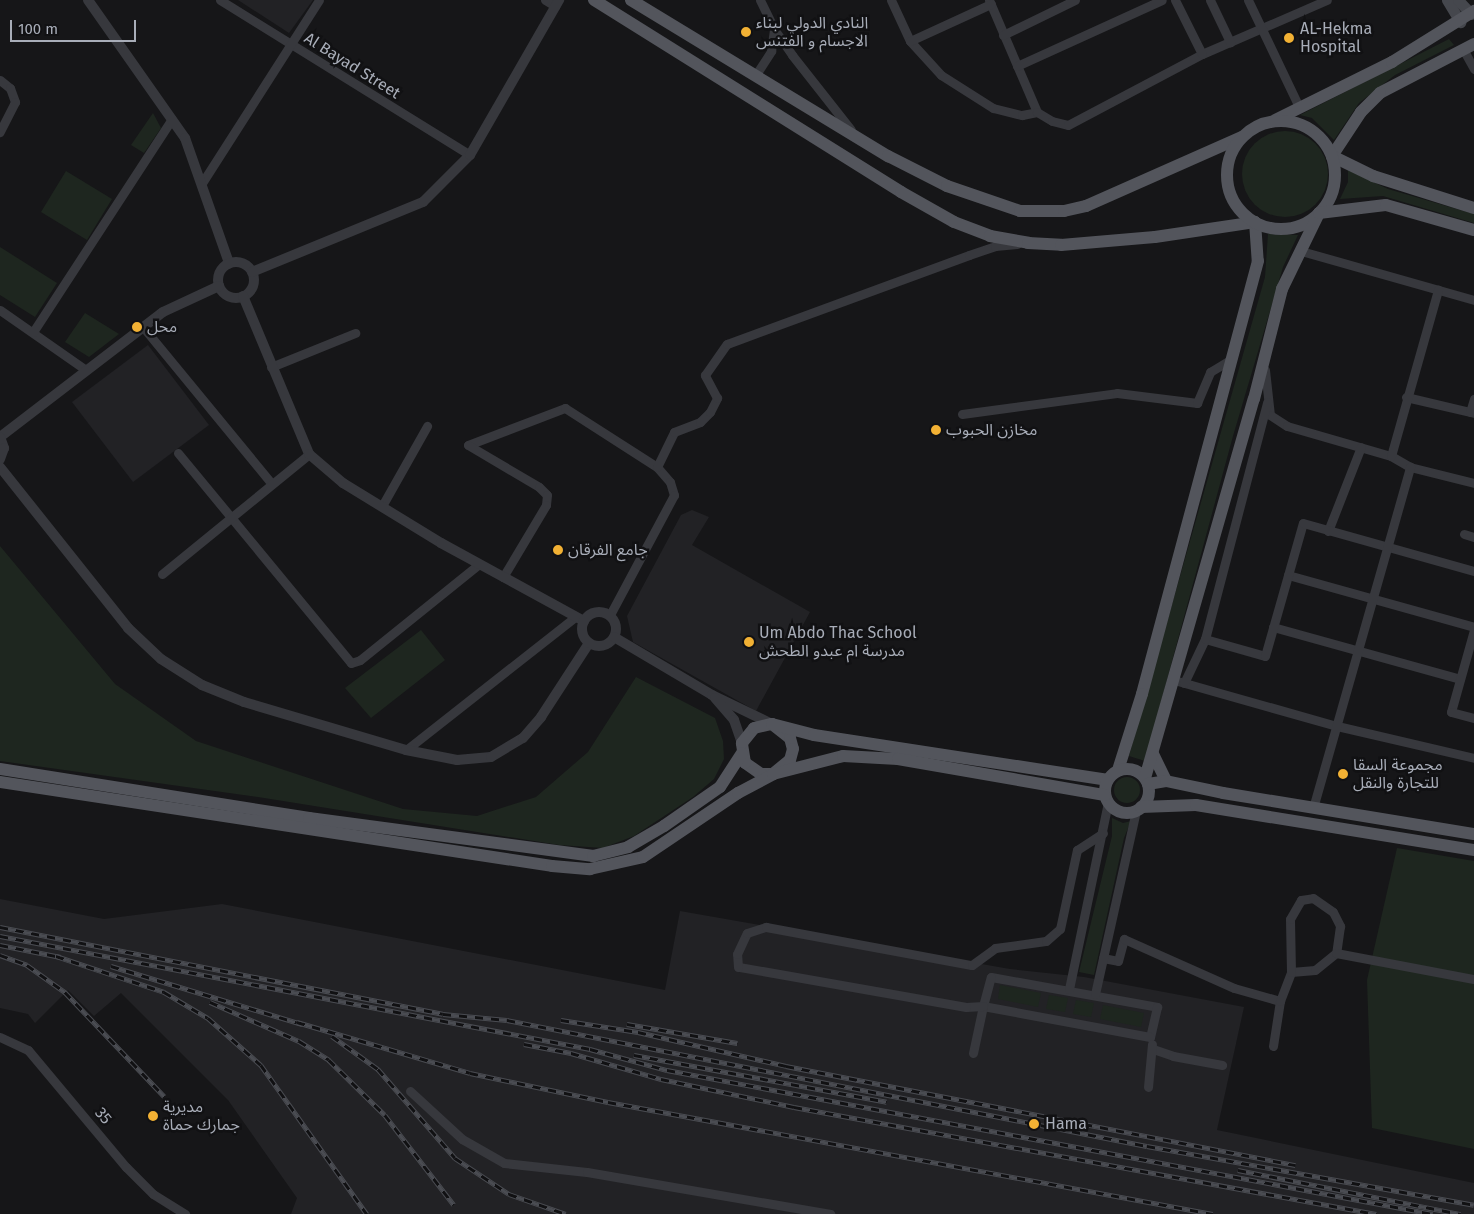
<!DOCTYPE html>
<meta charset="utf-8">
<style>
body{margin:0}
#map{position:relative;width:1474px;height:1214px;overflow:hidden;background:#161618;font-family:"Fira Sans","Noto Sans Arabic",sans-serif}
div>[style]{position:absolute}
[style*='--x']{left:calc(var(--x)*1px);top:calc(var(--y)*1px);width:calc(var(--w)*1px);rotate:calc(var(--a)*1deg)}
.built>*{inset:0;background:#222225}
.green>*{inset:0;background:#1e261f}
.round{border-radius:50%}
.minor>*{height:9px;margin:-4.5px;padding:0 4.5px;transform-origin:4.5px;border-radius:4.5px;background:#37383d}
.tertiary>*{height:10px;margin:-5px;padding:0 5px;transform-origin:5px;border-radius:5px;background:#37383d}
.tertiary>.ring{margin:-5px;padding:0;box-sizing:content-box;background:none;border:10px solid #37383d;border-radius:50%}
.secondary>*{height:11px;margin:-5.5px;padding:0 5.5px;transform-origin:5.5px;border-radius:5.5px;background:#45474d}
.primary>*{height:12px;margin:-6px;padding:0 6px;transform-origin:6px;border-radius:6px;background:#53555c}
.primary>.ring{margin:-6px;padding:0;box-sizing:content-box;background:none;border:12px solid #53555c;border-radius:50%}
.rail>*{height:4.5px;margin-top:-2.25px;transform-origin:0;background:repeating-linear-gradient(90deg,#111113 0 8px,#4a4c52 0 16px);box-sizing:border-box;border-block:1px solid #4a4c52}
.dots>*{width:14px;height:14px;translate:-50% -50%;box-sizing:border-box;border:2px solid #111113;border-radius:50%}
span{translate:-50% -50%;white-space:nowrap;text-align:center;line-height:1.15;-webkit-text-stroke:5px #111113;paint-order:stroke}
.poi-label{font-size:16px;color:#a8adb8}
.left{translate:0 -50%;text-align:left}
.street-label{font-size:16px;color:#a8adb8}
.scale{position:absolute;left:10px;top:20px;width:126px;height:22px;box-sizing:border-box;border:2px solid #a8adb8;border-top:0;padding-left:6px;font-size:15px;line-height:18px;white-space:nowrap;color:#a8adb8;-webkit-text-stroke:4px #111113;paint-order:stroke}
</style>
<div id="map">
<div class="built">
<i style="clip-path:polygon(238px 0,313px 0,289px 33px)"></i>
<i style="clip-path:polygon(148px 345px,209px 425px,133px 482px,72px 402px)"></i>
<i style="clip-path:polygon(692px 510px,709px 517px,692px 545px,810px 612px,756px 711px,633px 642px,627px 616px,681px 515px)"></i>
<i style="clip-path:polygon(0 899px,104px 919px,222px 904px,665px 990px,680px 911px,1010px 969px,1084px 977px,1244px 1007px,1217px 1130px,1474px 1183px,1474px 1214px,291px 1214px,297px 1198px,228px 1100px,121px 993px,94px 1016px,68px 990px,35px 1023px,28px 1014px,0 1008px)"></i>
</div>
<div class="green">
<i style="clip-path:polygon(1449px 39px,1454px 45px,1395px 75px,1359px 103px,1334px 140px,1312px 118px,1300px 115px)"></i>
<i style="clip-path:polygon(153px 113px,161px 128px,144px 153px,131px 145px)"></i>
<i class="round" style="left:1242px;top:131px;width:86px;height:86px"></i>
<i style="clip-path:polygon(1348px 170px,1388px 189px,1474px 214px,1474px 223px,1383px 196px,1340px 199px,1348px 182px)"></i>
<i style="clip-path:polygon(66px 171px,112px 199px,87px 240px,41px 212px)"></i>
<i style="clip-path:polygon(1268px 234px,1298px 235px,1283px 267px,1233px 436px,1145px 761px,1129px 756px,1265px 277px)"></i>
<i style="clip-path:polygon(0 247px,57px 283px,35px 317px,0 295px)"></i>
<i style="clip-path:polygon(85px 313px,119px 334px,89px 357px,65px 342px)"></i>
<i style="clip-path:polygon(0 546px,115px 684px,196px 741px,403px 809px,477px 816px,536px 797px,588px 752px,636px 677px,715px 718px,723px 741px,724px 759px,714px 779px,693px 797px,634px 836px,603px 848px,559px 845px,258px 797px,0 761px)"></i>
<i style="clip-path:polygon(421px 630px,445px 660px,371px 718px,345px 688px)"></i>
<i class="round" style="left:1114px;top:777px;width:26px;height:26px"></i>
<i style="clip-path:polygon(1112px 818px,1123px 823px,1131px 821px,1124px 838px,1094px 975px,1079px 972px,1112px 836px)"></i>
<i style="clip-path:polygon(1397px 848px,1474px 861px,1474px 1149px,1372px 1128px,1367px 980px)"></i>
<i style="clip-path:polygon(1000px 985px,1041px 993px,1038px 1007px,998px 999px)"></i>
<i style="clip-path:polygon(1049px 995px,1068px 998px,1065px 1012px,1046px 1009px)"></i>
<i style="clip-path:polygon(1076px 1000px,1094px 1003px,1091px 1017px,1073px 1014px)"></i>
<i style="clip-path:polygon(1103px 1005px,1144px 1013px,1141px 1027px,1100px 1019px)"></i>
</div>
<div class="minor">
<i style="--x:220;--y:0;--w:294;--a:31.8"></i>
<i style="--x:545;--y:0;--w:12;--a:31"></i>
<i style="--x:760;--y:0;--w:32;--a:64"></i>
<i style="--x:774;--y:29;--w:32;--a:55"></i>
<i style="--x:792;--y:55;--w:95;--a:51.8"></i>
<i style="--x:891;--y:0;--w:45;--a:65.1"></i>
<i style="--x:910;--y:41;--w:46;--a:47.6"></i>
<i style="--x:941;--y:75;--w:62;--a:32.4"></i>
<i style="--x:993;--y:108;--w:30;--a:14"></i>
<i style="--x:1022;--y:115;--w:15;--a:-11"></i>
<i style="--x:989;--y:0;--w:122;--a:66.8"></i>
<i style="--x:1037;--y:112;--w:17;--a:31"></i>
<i style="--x:1052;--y:121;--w:16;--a:14"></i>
<i style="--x:1068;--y:125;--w:152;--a:-27.9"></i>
<i style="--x:1202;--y:54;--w:136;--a:-23.4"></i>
<i style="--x:1175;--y:0;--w:60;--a:63.4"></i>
<i style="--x:1210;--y:0;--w:47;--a:64.5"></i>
<i style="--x:1248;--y:0;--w:119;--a:64.5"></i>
<i style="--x:1003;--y:35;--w:80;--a:-25.9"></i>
<i style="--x:910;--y:41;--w:89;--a:-24.6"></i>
<i style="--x:1463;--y:49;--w:23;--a:61"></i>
<i style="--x:1017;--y:66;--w:159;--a:-24.5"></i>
<i style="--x:755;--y:76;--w:30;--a:-57"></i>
<i style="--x:771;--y:51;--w:22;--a:-82"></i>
<i style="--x:0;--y:80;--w:13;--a:39"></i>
<i style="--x:10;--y:88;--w:15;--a:70"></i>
<i style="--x:15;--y:102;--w:34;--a:117"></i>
<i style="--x:202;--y:183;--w:217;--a:-57.4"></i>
<i style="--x:1301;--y:251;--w:180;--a:15.8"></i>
<i style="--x:0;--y:310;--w:105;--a:34.9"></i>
<i style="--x:143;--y:327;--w:203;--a:50.6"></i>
<i style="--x:33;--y:332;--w:254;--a:-56.9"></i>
<i style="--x:271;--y:367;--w:91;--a:-22"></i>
<i style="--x:1265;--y:370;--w:45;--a:83.7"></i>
<i style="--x:1270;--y:415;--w:20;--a:33"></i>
<i style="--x:1287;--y:426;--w:108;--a:16.1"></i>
<i style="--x:1391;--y:456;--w:22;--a:30"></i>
<i style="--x:1410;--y:467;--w:66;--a:14"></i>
<i style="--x:1406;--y:397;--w:70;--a:13.2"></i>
<i style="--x:1470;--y:412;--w:14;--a:-73"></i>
<i style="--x:962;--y:414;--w:156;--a:-7.7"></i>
<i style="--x:1117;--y:393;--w:81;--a:7.1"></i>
<i style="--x:1197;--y:403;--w:34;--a:-67"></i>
<i style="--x:1210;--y:372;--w:26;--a:-31"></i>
<i style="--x:468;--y:445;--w:104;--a:-20.9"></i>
<i style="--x:565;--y:408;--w:109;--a:32.7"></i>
<i style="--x:657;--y:467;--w:20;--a:49"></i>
<i style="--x:670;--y:482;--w:14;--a:73"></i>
<i style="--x:674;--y:495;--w:136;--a:118.1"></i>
<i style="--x:468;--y:445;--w:82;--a:30.6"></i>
<i style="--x:539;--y:487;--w:11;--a:45"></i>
<i style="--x:547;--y:495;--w:10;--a:96"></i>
<i style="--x:546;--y:505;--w:84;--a:120.8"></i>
<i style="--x:178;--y:453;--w:272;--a:50.5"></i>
<i style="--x:351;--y:663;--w:9;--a:-18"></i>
<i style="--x:360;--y:660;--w:153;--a:-38.9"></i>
<i style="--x:1391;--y:456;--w:173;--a:-74.2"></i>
<i style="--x:657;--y:467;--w:39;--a:-64"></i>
<i style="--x:674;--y:432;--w:28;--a:-21"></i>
<i style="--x:700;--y:422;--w:14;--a:-45"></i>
<i style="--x:710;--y:412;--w:16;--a:-63"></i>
<i style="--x:717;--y:398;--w:26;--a:-118"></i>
<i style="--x:705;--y:375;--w:38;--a:-55"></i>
<i style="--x:727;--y:344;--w:258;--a:-20.2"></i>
<i style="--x:969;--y:255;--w:28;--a:-19"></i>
<i style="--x:995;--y:246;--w:22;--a:-5"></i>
<i style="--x:382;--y:506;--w:92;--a:-60.6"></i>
<i style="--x:1328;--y:531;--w:90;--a:-68.6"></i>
<i style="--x:1464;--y:534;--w:10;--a:17"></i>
<i style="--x:162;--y:574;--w:190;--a:-39.2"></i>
<i style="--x:1288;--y:575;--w:193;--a:15.6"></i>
<i style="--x:1273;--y:627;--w:194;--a:15.5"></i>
<i style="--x:1474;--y:630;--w:85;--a:105.7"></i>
<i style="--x:1451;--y:712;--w:24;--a:15"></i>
<i style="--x:1205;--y:639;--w:62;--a:15.8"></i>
<i style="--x:1265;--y:656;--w:138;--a:-74.1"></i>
<i style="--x:1303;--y:523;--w:178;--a:15.7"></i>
<i style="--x:1174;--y:680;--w:169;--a:15.8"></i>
<i style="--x:1337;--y:726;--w:141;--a:13.1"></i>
<i style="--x:1184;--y:683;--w:49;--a:-64.5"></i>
<i style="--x:1205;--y:639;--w:245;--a:-75.3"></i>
<i style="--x:406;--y:750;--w:216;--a:-38.2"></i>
<i style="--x:1313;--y:808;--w:355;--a:-74.1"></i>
<i style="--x:1103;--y:958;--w:15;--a:11"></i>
<i style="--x:1118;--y:961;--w:23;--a:-75"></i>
<i style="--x:1124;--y:939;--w:120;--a:24"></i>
<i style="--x:1234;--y:988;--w:48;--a:15.8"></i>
<i style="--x:1291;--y:972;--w:24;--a:-5"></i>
<i style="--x:1315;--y:970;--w:27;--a:-39"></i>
<i style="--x:991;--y:977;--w:169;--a:10.2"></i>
<i style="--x:1157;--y:1007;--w:31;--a:103"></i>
<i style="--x:1150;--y:1037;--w:170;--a:-169.5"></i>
<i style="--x:983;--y:1006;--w:30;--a:-75"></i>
<i style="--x:1069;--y:989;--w:190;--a:-78.2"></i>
<i style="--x:1095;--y:994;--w:188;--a:-77.4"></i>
<i style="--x:0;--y:1037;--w:31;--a:25"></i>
<i style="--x:28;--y:1050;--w:153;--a:50.1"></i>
<i style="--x:126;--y:1167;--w:38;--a:45"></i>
<i style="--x:153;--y:1194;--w:38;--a:32"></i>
<i style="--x:1273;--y:1046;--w:46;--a:-81.2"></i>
<i style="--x:1280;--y:1001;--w:31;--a:-69"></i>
<i style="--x:1291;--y:972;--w:53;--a:-91.1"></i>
<i style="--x:1290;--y:919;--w:22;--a:-60"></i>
<i style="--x:1301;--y:900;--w:12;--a:-9"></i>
<i style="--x:1313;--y:898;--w:24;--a:35"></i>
<i style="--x:1333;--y:912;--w:16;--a:63"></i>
<i style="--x:1340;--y:926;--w:27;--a:98"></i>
<i style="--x:1336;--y:953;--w:140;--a:10.7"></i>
<i style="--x:1153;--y:1049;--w:21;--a:19"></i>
<i style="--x:1173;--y:1056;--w:50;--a:10.4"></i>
<i style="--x:973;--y:1053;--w:48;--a:-78"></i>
<i style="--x:983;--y:1006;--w:17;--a:177"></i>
<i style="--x:966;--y:1007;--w:231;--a:-170"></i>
<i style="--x:738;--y:967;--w:13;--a:-94"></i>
<i style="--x:737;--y:954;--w:23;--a:-65"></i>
<i style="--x:747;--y:933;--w:20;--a:-18"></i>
<i style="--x:766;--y:927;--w:209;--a:10.5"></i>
<i style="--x:972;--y:965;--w:29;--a:-36"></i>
<i style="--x:995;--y:948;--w:51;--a:-7.8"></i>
<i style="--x:1046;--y:941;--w:18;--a:-41"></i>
<i style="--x:1060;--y:929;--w:81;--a:-77.9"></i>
<i style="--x:1077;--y:850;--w:31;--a:-33"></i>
<i style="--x:1148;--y:1087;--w:43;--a:-84.7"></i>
<i style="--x:410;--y:1091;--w:71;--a:42.7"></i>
<i style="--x:462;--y:1139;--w:48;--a:29.7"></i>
<i style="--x:504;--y:1163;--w:83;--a:6.2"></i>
<i style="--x:587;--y:1172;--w:247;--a:9.8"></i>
</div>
<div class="tertiary">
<i style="--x:88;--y:0;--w:169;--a:54.9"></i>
<i style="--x:185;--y:138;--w:133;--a:70.6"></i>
<i class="ring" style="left:218px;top:262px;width:26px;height:26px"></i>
<i style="--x:252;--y:272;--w:185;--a:-22.3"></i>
<i style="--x:423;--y:202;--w:66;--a:-45"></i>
<i style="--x:470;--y:155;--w:179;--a:-60.1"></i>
<i style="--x:243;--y:296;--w:171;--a:67.3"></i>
<i style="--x:309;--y:454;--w:45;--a:40.5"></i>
<i style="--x:343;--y:483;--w:115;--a:31.5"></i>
<i style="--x:441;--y:543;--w:163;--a:28.6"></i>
<i style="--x:0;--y:437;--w:205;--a:-37.5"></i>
<i style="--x:163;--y:312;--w:62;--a:-24.9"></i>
<i style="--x:0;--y:437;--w:12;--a:70"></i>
<i style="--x:4;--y:448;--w:12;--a:110"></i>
<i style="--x:0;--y:467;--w:206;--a:51.5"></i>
<i style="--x:128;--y:628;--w:45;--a:43.2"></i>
<i style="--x:161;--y:659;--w:49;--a:32.4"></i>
<i style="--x:202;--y:685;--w:45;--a:22"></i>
<i style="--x:244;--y:702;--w:169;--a:16.5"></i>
<i style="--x:406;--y:750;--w:52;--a:11.1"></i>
<i style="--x:457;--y:760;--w:34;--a:-5"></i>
<i style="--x:491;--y:757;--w:37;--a:-31"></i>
<i style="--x:523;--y:738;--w:28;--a:-49"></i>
<i style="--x:541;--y:717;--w:88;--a:-57"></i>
<i class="ring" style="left:582px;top:612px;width:24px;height:24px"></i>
<i style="--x:614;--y:637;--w:114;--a:30.6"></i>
<i style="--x:712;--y:695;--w:67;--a:25.8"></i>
<i style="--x:715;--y:698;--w:29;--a:49"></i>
<i style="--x:734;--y:720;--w:24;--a:71"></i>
</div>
<div class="secondary">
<i style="--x:1447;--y:0;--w:26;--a:59"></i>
<i style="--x:1458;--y:0;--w:19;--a:47"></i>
</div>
<div class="primary">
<i style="--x:594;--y:0;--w:362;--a:32"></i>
<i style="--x:901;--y:192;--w:61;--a:29.5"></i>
<i style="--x:954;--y:222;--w:39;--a:21"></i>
<i style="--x:990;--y:236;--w:39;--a:10"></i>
<i style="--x:1028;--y:243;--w:33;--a:3"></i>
<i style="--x:1061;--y:245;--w:94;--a:-4.9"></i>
<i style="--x:1155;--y:237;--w:101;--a:-8.5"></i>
<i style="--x:1255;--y:222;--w:39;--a:86"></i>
<i style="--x:1258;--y:261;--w:448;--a:105"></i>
<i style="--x:1142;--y:694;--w:80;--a:107.5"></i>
<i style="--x:631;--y:0;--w:301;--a:31.3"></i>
<i style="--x:888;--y:156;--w:66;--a:27"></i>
<i style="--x:947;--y:186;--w:77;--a:18.9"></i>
<i style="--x:1020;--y:211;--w:44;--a:0"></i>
<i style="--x:1064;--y:211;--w:23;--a:-13"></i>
<i style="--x:1086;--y:206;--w:171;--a:-23.9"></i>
<i style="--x:1474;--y:44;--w:106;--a:152.5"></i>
<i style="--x:1380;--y:93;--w:27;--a:135"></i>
<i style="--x:1361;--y:112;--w:53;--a:123.4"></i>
<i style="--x:1332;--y:156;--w:46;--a:26"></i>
<i style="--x:1373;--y:176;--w:106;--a:17.6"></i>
<i style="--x:1275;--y:120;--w:131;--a:-26.4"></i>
<i style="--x:1392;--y:62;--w:97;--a:-31.9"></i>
<i class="ring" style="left:1227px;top:121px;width:96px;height:96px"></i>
<i style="--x:772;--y:724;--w:23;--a:38"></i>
<i style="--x:790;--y:738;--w:11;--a:75"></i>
<i style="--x:793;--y:749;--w:11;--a:105"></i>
<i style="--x:790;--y:760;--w:22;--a:141"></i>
<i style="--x:773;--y:774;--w:12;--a:180"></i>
<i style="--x:761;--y:774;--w:19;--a:-145"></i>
<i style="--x:745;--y:763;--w:20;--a:-99"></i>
<i style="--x:742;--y:743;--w:19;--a:-51"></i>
<i style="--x:754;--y:728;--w:18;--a:-13"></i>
<i style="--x:772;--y:724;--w:43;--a:14.7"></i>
<i style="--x:814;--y:735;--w:296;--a:8.7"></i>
<i style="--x:1153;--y:754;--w:30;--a:64"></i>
<i style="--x:0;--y:769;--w:313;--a:9"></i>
<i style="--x:309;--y:818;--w:287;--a:7.6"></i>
<i style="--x:593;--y:856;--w:36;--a:-14"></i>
<i style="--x:628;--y:847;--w:42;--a:-30.3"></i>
<i style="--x:664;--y:826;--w:68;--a:-34.9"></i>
<i style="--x:720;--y:787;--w:40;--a:-57.1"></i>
<i class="ring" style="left:1105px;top:769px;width:32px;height:32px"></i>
<i style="--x:1145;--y:778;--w:394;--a:-74"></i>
<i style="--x:1254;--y:399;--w:114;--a:-75.7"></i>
<i style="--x:1282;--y:289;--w:85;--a:-64"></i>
<i style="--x:1319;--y:213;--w:67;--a:-6.8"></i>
<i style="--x:1386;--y:205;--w:91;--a:15.9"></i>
<i style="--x:0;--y:782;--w:558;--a:8.65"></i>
<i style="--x:552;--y:866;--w:38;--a:5"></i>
<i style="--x:590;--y:869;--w:54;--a:-12.8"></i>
<i style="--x:643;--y:857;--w:115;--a:-34"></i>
<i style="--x:738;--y:793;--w:40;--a:-28"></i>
<i style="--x:773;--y:774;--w:72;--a:-14.4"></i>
<i style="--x:843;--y:756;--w:55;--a:3.1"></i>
<i style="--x:898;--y:759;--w:210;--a:9.9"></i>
<i style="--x:1148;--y:784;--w:18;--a:-9"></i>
<i style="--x:1166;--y:781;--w:58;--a:11.9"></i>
<i style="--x:1223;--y:793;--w:254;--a:9.3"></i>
<i style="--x:1141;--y:807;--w:55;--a:-2.1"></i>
<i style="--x:1196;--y:805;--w:282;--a:9.2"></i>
</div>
<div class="rail">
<i style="--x:0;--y:927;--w:451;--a:11.1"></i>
<i style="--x:443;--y:1014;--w:64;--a:5.4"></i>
<i style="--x:507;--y:1020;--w:652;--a:11.14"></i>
<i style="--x:1147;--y:1146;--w:332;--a:10.2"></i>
<i style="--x:0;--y:936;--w:601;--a:10.84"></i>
<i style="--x:590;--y:1049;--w:80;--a:15.3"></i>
<i style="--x:667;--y:1070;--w:779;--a:10.65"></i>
<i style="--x:0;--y:945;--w:62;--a:11.1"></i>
<i style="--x:0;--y:955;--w:29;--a:20"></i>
<i style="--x:27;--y:965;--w:47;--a:35.4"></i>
<i style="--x:65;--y:992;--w:144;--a:46.4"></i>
<i style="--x:56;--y:956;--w:114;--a:18.4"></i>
<i style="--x:164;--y:992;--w:51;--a:30.6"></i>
<i style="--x:208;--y:1018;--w:71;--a:41.6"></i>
<i style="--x:261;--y:1065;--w:183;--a:54.6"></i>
<i style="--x:111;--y:966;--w:200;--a:16.9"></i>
<i style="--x:210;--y:1002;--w:97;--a:23.7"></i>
<i style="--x:299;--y:1041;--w:36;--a:32"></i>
<i style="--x:329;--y:1060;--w:78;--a:44.5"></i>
<i style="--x:385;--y:1115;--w:113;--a:52.5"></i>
<i style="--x:561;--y:1020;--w:78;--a:8.9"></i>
<i style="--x:638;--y:1032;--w:152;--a:12.9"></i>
<i style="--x:786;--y:1066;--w:519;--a:11.01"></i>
<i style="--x:297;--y:1022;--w:180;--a:16.4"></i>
<i style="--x:470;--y:1073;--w:141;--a:11.9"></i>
<i style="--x:608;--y:1102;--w:615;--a:10.49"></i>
<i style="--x:627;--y:1024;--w:112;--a:9.8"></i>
<i style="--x:332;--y:1036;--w:57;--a:35.7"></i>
<i style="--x:378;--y:1069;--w:118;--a:49.1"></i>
<i style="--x:455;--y:1158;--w:65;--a:33.7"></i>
<i style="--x:509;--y:1194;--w:60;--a:19.3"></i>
<i style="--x:524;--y:1044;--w:48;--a:10.8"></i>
<i style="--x:571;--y:1053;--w:94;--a:16.1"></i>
<i style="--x:661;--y:1079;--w:136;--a:11.9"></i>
<i style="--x:794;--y:1107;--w:592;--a:10.42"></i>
<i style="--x:634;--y:1055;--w:257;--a:10.5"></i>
<i style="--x:1238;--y:1170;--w:227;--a:11.2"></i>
</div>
<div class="dots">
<i style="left:746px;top:32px;background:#f2b134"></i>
<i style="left:1289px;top:38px;background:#f2b134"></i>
<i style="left:137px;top:327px;background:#f2b134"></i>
<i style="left:936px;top:430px;background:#f2b134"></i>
<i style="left:558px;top:550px;background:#f2b134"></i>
<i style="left:749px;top:642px;background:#f2b134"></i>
<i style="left:1343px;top:774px;background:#f2b134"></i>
<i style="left:153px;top:1116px;background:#f2b134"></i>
<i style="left:1034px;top:1124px;background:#f2b134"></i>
</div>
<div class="poi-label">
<span class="left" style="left:756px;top:32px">النادي الدولي لبناء<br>الاجسام و الفتنس</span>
<span class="left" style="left:1300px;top:38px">AL-Hekma<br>Hospital</span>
<span class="left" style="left:147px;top:327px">محل</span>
<span class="left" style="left:946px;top:430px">مخازن الحبوب</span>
<span class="left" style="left:568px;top:550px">جامع الفرقان</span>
<span class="left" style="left:759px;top:642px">Um Abdo Thac School<br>مدرسة ام عبدو الطحش</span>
<span class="left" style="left:1353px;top:774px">مجموعة السقا<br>للتجارة والنقل</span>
<span class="left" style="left:163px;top:1116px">مديرية<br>جمارك حماة</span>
<span class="left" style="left:1045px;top:1124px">Hama</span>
</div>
<div class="street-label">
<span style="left:352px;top:66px;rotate:32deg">Al Bayad Street</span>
<span style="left:103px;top:1116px;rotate:50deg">35</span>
</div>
<div class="scale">100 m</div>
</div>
